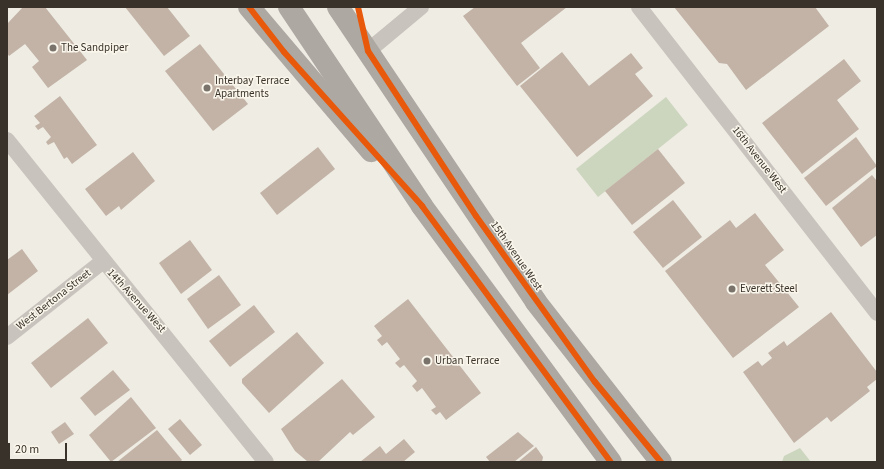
<!DOCTYPE html>
<style>
body{margin:0}
#map{position:relative;width:884px;height:469px;overflow:hidden;background:#efece4;font-family:"Source Sans 3",sans-serif}
div>[style]{position:absolute}
[style*='--x']{left:calc(var(--x)*1px);top:calc(var(--y)*1px);width:calc(var(--w)*1px);rotate:calc(var(--a)*1deg)}
.green>*{inset:0;background:#ccd5be}
.building>*{inset:0;background:#c2b3a6}
.street>*{height:16px;margin:-8px;padding:0 8px;transform-origin:8px;border-radius:8px;background:#c8c4bd}
.primary>*{height:22px;margin:-11px;padding:0 11px;transform-origin:11px;border-radius:11px;background:#ada8a2}
.cycleway>*{height:6px;margin:-3px;padding:0 3px;transform-origin:3px;border-radius:3px;background:#e8590c}
.dots>*{width:11px;height:11px;translate:-50% -50%;box-sizing:border-box;border:2px solid #faf6ec;border-radius:50%}
span{translate:-50% -50%;white-space:nowrap;text-align:center;line-height:1.15;-webkit-text-stroke:3px #faf6ec;paint-order:stroke}
.poi-label{font-size:11px;color:#39322a}
.left{translate:0 -50%;text-align:left}
.street-label{font-size:11px;color:#39322a}
.frame{position:absolute;inset:0;border:8px solid #39322a;pointer-events:none}
.scale{position:absolute;left:8px;top:443px;width:59px;height:18px;box-sizing:border-box;border:2px solid #39322a;border-top:0;padding-left:5px;font-size:12px;line-height:14px;white-space:nowrap;color:#39322a;-webkit-text-stroke:3px #faf6ec;paint-order:stroke}
</style>
<div id="map">
<div class="green">
<i style="clip-path:polygon(666px 97px,688px 125px,598px 197px,576px 169px)"></i>
<i style="clip-path:polygon(800px 448px,811px 462px,782px 462px,784px 456px)"></i>
</div>
<div class="building">
<i style="clip-path:polygon(23px 7px,45px 7px,87px 60px,48px 88px,32px 67px,39px 61px,25px 44px,9px 56px,7px 53px,7px 24px)"></i>
<i style="clip-path:polygon(125px 7px,167px 7px,190px 36px,164px 56px)"></i>
<i style="clip-path:polygon(475px 7px,567px 7px,521px 43px,540px 68px,517px 86px,463px 16px)"></i>
<i style="clip-path:polygon(674px 7px,815px 7px,829px 26px,746px 90px,727px 64px,719px 63px)"></i>
<i style="clip-path:polygon(200px 44px,248px 104px,213px 131px,165px 71px)"></i>
<i style="clip-path:polygon(562px 52px,589px 86px,631px 53px,643px 68px,635px 74px,653px 96px,577px 157px,520px 86px)"></i>
<i style="clip-path:polygon(844px 59px,861px 81px,837px 100px,859px 129px,802px 174px,762px 123px)"></i>
<i style="clip-path:polygon(60px 96px,97px 145px,72px 164px,67px 157px,64px 159px,54px 142px,48px 145px,46px 142px,51px 137px,43px 127px,38px 130px,35px 126px,40px 123px,34px 116px)"></i>
<i style="clip-path:polygon(856px 137px,877px 166px,826px 206px,804px 178px)"></i>
<i style="clip-path:polygon(318px 147px,335px 169px,277px 215px,260px 193px)"></i>
<i style="clip-path:polygon(658px 149px,685px 183px,632px 225px,605px 191px)"></i>
<i style="clip-path:polygon(133px 152px,155px 181px,121px 210px,119px 206px,106px 216px,85px 189px)"></i>
<i style="clip-path:polygon(872px 175px,877px 181px,877px 235px,861px 247px,832px 208px)"></i>
<i style="clip-path:polygon(673px 200px,702px 237px,663px 268px,633px 232px)"></i>
<i style="clip-path:polygon(755px 213px,784px 250px,765px 265px,799px 307px,733px 358px,665px 271px,730px 220px,736px 228px)"></i>
<i style="clip-path:polygon(190px 240px,212px 270px,181px 294px,159px 263px)"></i>
<i style="clip-path:polygon(22px 249px,38px 271px,7px 295px,7px 260px)"></i>
<i style="clip-path:polygon(219px 275px,241px 305px,208px 329px,187px 299px)"></i>
<i style="clip-path:polygon(408px 299px,481px 393px,446px 420px,440px 412px,436px 415px,431px 410px,436px 407px,422px 388px,417px 392px,412px 386px,417px 381px,404px 365px,400px 368px,395px 363px,400px 359px,387px 342px,382px 346px,377px 340px,382px 336px,374px 326px)"></i>
<i style="clip-path:polygon(254px 305px,275px 332px,230px 367px,209px 341px)"></i>
<i style="clip-path:polygon(831px 312px,877px 372px,877px 379px,867px 387px,870px 391px,831px 422px,827px 417px,794px 443px,743px 372px,758px 361px,762px 366px,772px 358px,768px 353px,784px 341px,787px 346px)"></i>
<i style="clip-path:polygon(88px 318px,108px 343px,51px 388px,31px 363px)"></i>
<i style="clip-path:polygon(297px 332px,324px 363px,269px 413px,242px 383px,242px 379px)"></i>
<i style="clip-path:polygon(113px 370px,130px 390px,95px 416px,80px 398px)"></i>
<i style="clip-path:polygon(342px 379px,375px 417px,353px 435px,350px 432px,318px 462px,308px 462px,295px 451px,281px 429px)"></i>
<i style="clip-path:polygon(131px 397px,156px 428px,111px 462px,89px 435px)"></i>
<i style="clip-path:polygon(180px 419px,202px 445px,190px 455px,168px 429px)"></i>
<i style="clip-path:polygon(65px 422px,74px 434px,59px 444px,51px 432px)"></i>
<i style="clip-path:polygon(157px 430px,182px 460px,180px 462px,117px 462px)"></i>
<i style="clip-path:polygon(518px 432px,534px 446px,514px 462px,490px 462px,486px 457px)"></i>
<i style="clip-path:polygon(404px 439px,415px 452px,403px 462px,360px 462px,380px 446px,386px 454px)"></i>
<i style="clip-path:polygon(536px 447px,543px 457px,542px 462px,518px 462px)"></i>
</div>
<div class="street">
<i style="--x:639;--y:7;--w:388;--a:52.1"></i>
<i style="--x:368;--y:51;--w:69;--a:-39.7"></i>
<i style="--x:7;--y:140;--w:413;--a:51.2"></i>
<i style="--x:7;--y:337;--w:121;--a:-38.3"></i>
</div>
<div class="primary">
<i style="--x:249;--y:7;--w:189;--a:49.7"></i>
<i style="--x:289;--y:7;--w:239;--a:56.2"></i>
<i style="--x:422;--y:206;--w:318;--a:53.6"></i>
<i style="--x:338;--y:7;--w:355;--a:56.1"></i>
<i style="--x:536;--y:302;--w:203;--a:52"></i>
</div>
<div class="cycleway">
<i style="--x:249;--y:7;--w:57;--a:52.1"></i>
<i style="--x:284;--y:52;--w:207;--a:48.1"></i>
<i style="--x:422;--y:206;--w:318;--a:53.6"></i>
<i style="--x:358;--y:7;--w:45;--a:77.2"></i>
<i style="--x:368;--y:51;--w:197;--a:56.8"></i>
<i style="--x:476;--y:216;--w:204;--a:54.4"></i>
<i style="--x:595;--y:382;--w:104;--a:50.5"></i>
</div>
<div class="dots">
<i style="left:53px;top:48px;background:#79736b"></i>
<i style="left:207px;top:88px;background:#79736b"></i>
<i style="left:732px;top:289px;background:#79736b"></i>
<i style="left:427px;top:361px;background:#79736b"></i>
</div>
<div class="poi-label">
<span class="left" style="left:61px;top:48px">The Sandpiper</span>
<span class="left" style="left:215px;top:88px">Interbay Terrace<br>Apartments</span>
<span class="left" style="left:740px;top:289px">Everett Steel</span>
<span class="left" style="left:435px;top:361px">Urban Terrace</span>
</div>
<div class="street-label">
<span style="left:759px;top:160px;rotate:52deg">16th Avenue West</span>
<span style="left:516px;top:256px;rotate:55deg">15th Avenue West</span>
<span style="left:54px;top:300px;rotate:-38deg">West Bertona Street</span>
<span style="left:136px;top:301px;rotate:48deg">14th Avenue West</span>
</div>
<div class="frame"></div>
<div class="scale">20 m</div>
</div>
